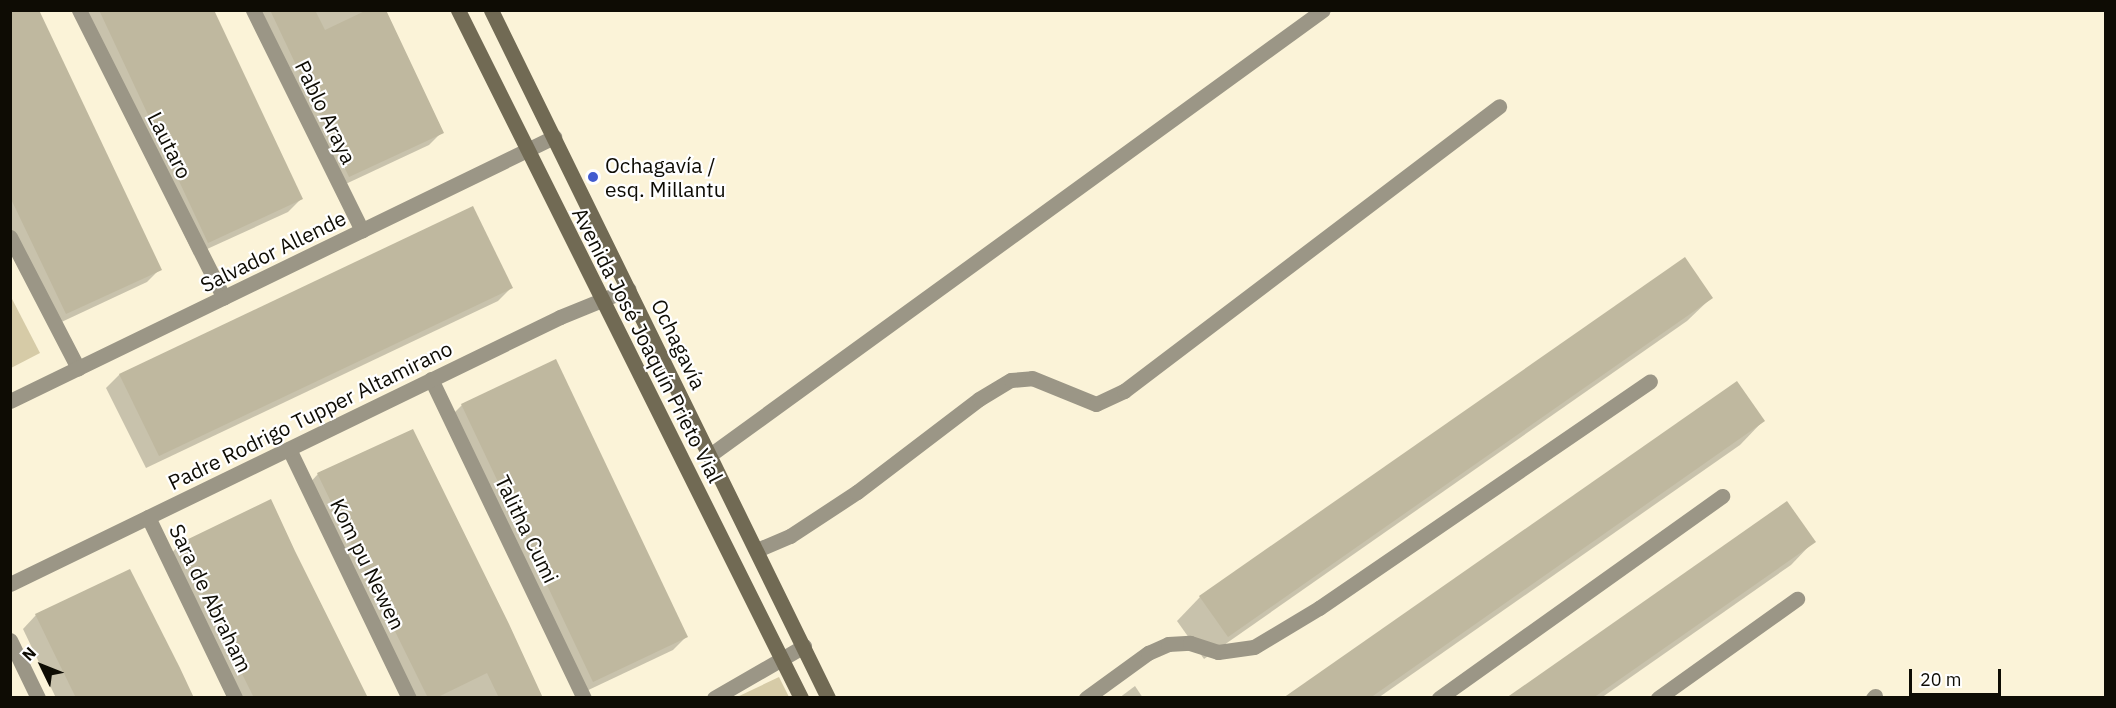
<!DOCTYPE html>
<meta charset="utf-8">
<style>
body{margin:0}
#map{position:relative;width:2116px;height:708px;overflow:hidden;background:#fbf3d8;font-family:"IBM Plex Sans",sans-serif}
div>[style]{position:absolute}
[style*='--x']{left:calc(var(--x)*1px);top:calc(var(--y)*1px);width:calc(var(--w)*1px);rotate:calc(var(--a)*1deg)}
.green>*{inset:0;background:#d6cba7}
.shadow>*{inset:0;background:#0003}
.building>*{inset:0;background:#bfb89f}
.service>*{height:15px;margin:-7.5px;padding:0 7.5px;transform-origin:7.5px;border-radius:7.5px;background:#9b9686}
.minor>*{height:15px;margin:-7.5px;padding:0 7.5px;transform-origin:7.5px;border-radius:7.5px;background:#9b9686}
.secondary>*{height:15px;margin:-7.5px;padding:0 7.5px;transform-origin:7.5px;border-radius:7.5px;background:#716a54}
.dots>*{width:16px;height:16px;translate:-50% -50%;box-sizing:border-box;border:3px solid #fff;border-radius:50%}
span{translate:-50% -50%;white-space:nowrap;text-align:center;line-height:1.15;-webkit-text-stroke:4.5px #fff;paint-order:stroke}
.street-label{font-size:21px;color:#0e0c04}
.poi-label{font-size:21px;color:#0e0c04}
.left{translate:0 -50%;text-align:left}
.frame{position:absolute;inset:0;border:12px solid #0e0c04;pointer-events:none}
.north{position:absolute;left:12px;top:636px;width:60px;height:60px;-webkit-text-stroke:4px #fff;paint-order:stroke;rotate:313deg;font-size:16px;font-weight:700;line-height:24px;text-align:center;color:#0e0c04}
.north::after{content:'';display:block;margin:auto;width:21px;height:27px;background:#0e0c04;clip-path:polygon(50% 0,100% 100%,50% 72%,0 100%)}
.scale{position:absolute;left:1909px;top:669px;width:92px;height:27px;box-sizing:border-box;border:3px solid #0e0c04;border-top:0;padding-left:8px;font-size:18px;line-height:21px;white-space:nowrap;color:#0e0c04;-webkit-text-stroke:4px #fff;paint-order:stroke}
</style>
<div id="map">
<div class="green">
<i style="clip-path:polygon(10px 295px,40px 353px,11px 368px,10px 368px)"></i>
<i style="clip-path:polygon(779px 677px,789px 697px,737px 697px)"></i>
</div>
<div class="shadow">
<i style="clip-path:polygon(10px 10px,160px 269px,147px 282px,53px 326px,10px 237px)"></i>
<i style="clip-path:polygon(78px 10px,212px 10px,301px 199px,288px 212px,194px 255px)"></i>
<i style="clip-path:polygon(251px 10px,385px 10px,442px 132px,429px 145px,335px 189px)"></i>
<i style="clip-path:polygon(472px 208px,511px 288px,498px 301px,146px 468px,106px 388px,119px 375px)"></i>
<i style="clip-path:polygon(1711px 298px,1687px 321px,1204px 659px,1177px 621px,1200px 597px)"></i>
<i style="clip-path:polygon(462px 405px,686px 637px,673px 650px,580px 694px,449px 418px)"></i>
<i style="clip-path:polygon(1763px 421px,1740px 445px,1378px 698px,1286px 698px)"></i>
<i style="clip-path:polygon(318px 474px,543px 698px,408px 698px,305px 488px)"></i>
<i style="clip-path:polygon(1814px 541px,1791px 565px,1601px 698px,1508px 698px)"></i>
<i style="clip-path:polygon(179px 545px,366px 698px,234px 698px,166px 559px)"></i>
<i style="clip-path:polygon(36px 615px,192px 698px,56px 698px,23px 629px)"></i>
<i style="clip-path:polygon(1135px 686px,1143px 698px,1119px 698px)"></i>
</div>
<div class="building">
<i style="clip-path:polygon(10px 10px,39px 10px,162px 270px,66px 314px,10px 197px)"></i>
<i style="clip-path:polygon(99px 10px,214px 10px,303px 199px,208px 243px)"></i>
<i style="clip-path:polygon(270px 10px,315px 10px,325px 30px,367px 10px,386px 10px,444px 133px,349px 177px)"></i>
<i style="clip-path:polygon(473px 206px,513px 288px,159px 456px,119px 374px)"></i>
<i style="clip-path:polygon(1685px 257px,1713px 298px,1228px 637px,1199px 596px)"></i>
<i style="clip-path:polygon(556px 359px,688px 637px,593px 682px,461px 404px)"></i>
<i style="clip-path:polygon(1737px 381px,1765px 421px,1370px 698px,1283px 698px)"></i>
<i style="clip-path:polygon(413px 429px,509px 624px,543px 698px,499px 698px,487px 673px,436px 698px,428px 698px,333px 506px,317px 473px)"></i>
<i style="clip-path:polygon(271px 499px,295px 551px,368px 698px,254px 698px,194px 577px,178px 544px)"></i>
<i style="clip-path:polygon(1787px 501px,1816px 542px,1593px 698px,1506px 698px)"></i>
<i style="clip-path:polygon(130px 569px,180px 668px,194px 698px,76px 698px,51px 647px,35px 614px)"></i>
</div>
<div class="service">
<i style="--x:710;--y:455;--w:757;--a:-35.98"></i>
<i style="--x:757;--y:550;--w:36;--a:-23"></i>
<i style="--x:790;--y:536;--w:80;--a:-33.3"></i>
<i style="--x:857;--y:492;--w:153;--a:-37.3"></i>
<i style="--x:979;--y:399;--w:37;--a:-31"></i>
<i style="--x:1011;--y:380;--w:21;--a:-5"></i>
<i style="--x:1032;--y:378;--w:69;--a:22.1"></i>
<i style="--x:1096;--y:404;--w:31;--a:-25"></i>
<i style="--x:1124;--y:391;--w:471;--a:-37.2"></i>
<i style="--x:1086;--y:698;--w:77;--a:-36"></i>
<i style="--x:1148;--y:653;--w:22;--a:-24"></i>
<i style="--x:1168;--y:644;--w:22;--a:-3"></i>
<i style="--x:1190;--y:643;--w:29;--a:18"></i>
<i style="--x:1218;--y:652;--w:36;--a:-8"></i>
<i style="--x:1254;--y:647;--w:76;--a:-31"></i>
<i style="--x:1319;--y:608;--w:401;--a:-34.4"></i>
<i style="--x:1439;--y:698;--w:348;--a:-35.5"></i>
<i style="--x:1658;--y:698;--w:171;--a:-35.5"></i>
<i style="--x:1873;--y:698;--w:3;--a:-45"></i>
</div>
<div class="minor">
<i style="--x:79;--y:10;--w:322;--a:63.3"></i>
<i style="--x:253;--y:10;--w:246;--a:63.7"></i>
<i style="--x:10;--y:237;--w:148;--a:62.6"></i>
<i style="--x:431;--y:379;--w:354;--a:64.4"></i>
<i style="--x:10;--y:401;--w:605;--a:-25.89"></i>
<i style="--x:289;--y:449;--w:276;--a:64.3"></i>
<i style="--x:148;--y:517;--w:201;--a:64.3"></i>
<i style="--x:10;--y:584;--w:611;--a:-25.89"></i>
<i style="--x:560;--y:317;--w:74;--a:-22.1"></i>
<i style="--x:10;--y:640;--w:64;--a:64.2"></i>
<i style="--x:714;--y:698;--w:104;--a:-30"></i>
</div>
<div class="secondary">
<i style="--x:458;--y:10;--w:769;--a:63.5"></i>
<i style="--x:491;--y:10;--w:766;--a:63.9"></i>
</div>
<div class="dots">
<i style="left:593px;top:177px;background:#415bce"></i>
</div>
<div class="street-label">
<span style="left:326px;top:112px;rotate:64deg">Pablo Araya</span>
<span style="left:170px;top:145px;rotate:63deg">Lautaro</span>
<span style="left:273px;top:251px;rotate:-26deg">Salvador Allende</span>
<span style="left:679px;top:344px;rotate:64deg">Ochagavía</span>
<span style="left:648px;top:345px;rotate:63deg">Avenida José Joaquín Prieto Vial</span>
<span style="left:310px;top:415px;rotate:-26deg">Padre Rodrigo Tupper Altamirano</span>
<span style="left:527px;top:529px;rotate:64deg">Talitha Cumi</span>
<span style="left:368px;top:564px;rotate:64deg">Kom pu Newen</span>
<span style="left:211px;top:598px;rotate:64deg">Sara de Abraham</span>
</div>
<div class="poi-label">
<span class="left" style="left:605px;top:177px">Ochagavía /<br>esq. Millantu</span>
</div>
<div class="frame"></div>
<div class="north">N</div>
<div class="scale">20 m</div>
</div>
